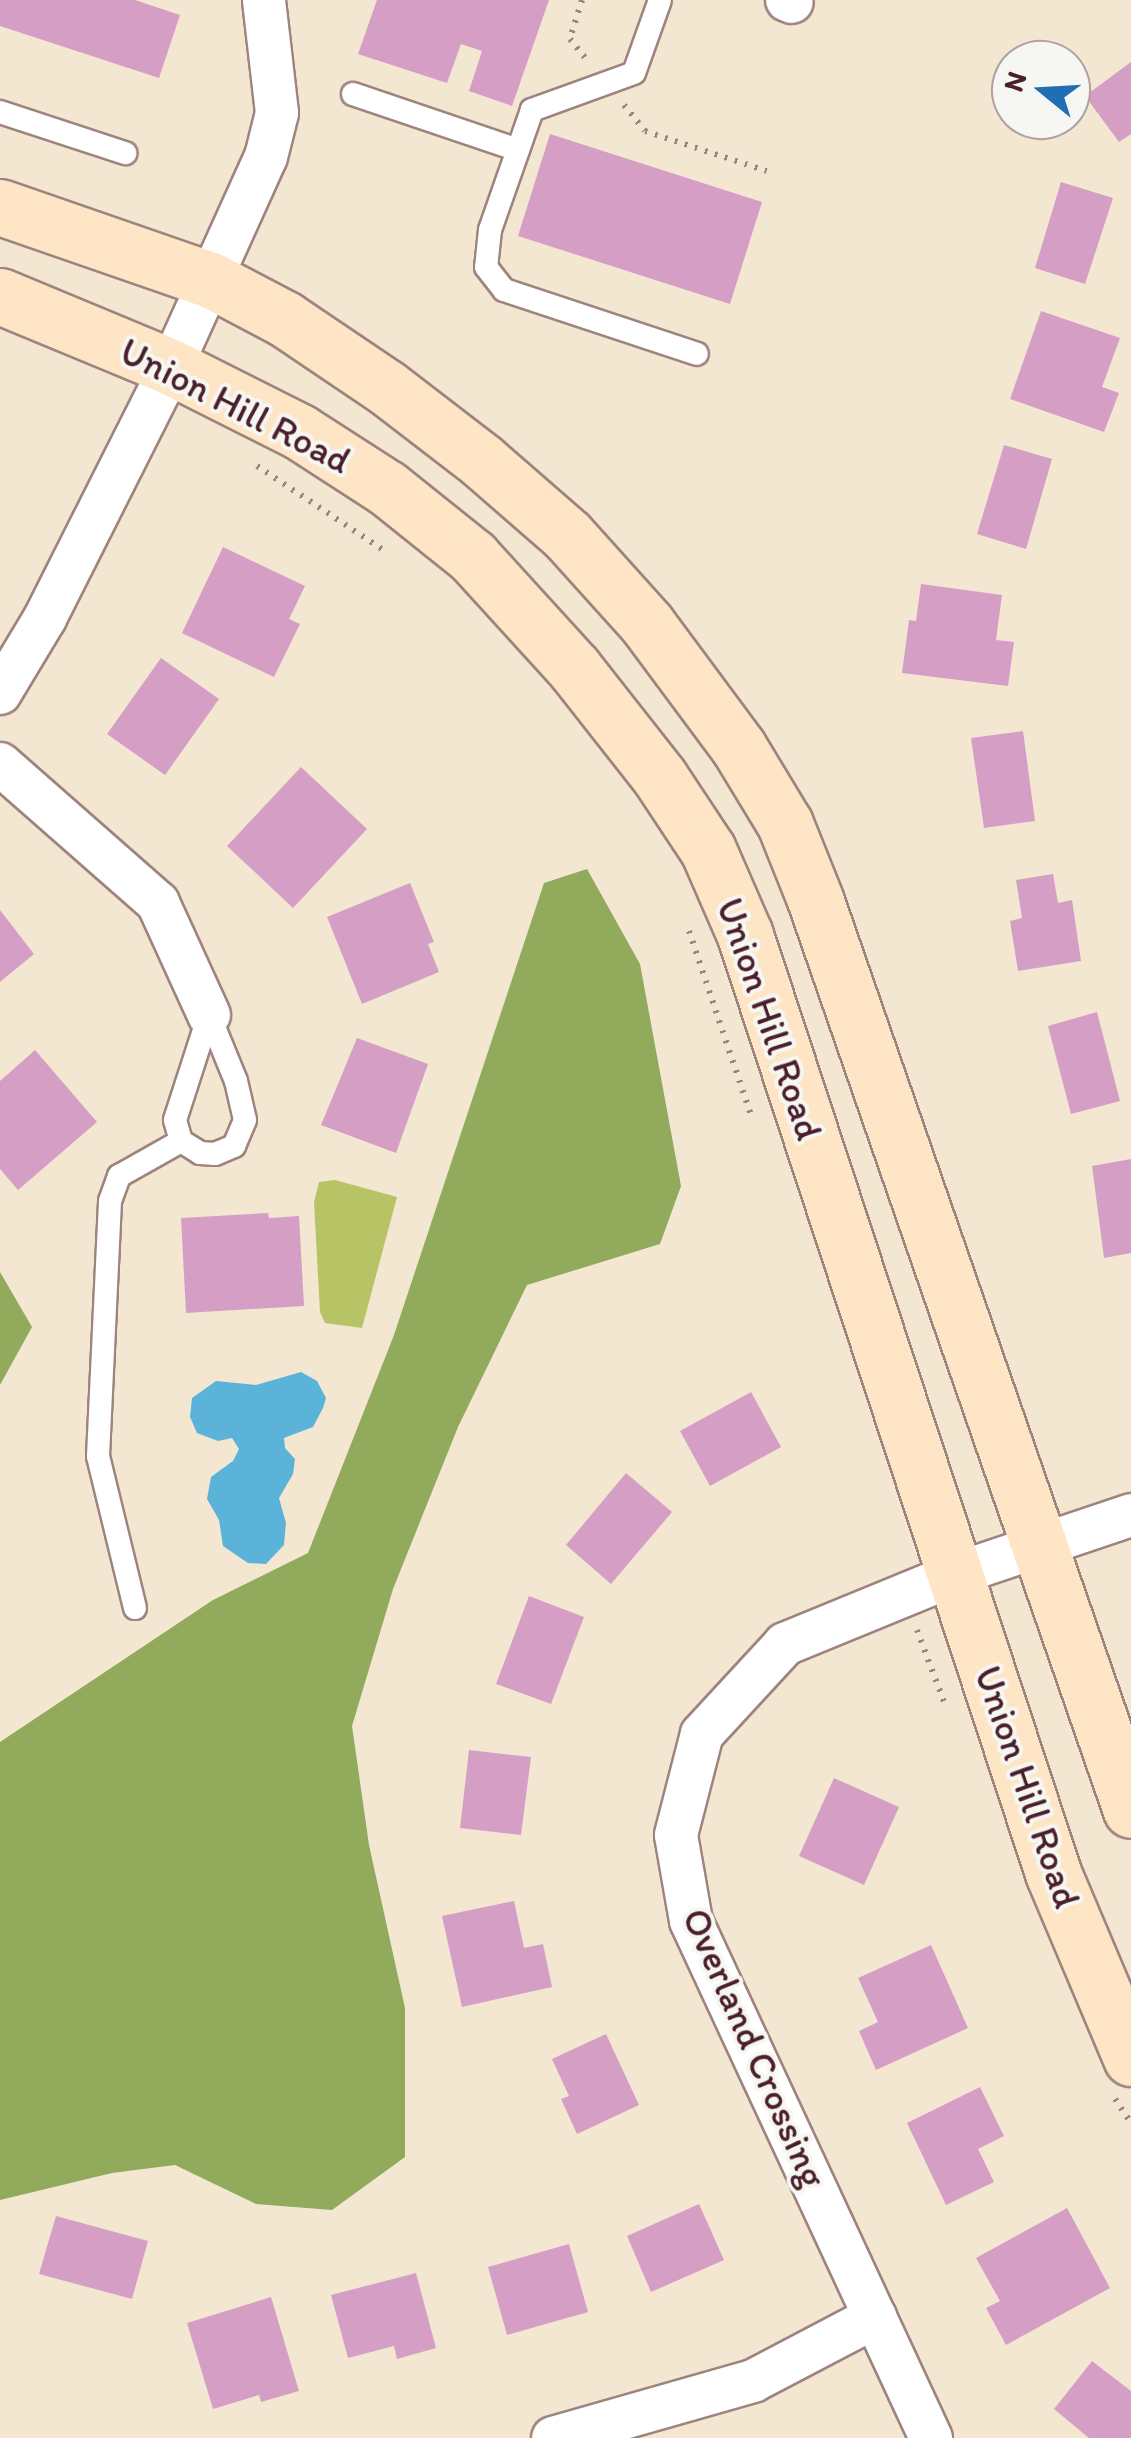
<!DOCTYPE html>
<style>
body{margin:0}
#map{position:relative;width:1131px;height:2438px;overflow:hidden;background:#f3e7d2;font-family:Itim,sans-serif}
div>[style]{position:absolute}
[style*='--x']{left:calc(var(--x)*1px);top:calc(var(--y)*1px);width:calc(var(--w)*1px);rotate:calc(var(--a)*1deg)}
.green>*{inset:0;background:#b7c466}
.forest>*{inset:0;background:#91aa5b}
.water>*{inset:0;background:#5cb3d9}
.building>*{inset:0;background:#d59fc5}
.path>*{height:6px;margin-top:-3px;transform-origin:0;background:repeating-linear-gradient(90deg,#9e837e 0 2.5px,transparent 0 10.5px)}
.roads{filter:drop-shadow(2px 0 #9e837e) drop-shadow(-2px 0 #9e837e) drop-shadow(0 2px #9e837e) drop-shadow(0 -2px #9e837e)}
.lane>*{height:22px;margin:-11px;padding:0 11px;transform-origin:11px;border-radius:11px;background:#fff}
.street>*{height:42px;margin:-21px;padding:0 21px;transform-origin:21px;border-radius:21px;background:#fff}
.secondary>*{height:55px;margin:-27.5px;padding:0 27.5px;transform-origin:27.5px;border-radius:27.5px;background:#fde5c5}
span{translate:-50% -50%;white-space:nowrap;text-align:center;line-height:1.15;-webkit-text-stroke:8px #f6f6f2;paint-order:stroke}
.street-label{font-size:38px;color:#4a1f2b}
.north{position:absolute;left:991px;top:40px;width:100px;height:100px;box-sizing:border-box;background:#f6f6f2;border:2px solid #b1a0a2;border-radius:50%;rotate:288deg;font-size:28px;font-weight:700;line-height:40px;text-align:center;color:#4a1f2b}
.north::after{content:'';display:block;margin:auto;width:35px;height:45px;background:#1f6fb2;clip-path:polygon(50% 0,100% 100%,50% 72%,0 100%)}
</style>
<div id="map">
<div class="green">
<i style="clip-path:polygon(335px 1180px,397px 1197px,362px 1328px,325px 1323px,320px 1312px,314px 1202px,319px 1182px)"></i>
</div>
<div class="forest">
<i style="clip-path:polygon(587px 869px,640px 964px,681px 1186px,660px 1244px,527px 1285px,458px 1427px,393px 1589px,352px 1726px,369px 1845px,405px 2008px,405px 2157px,332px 2210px,256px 2204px,175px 2165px,112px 2173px,0 2200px,0 1742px,213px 1600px,308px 1553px,394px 1335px,544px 883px)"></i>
<i style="clip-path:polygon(0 1272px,32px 1327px,0 1385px)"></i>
</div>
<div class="water">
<i style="clip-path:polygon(301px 1372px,317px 1381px,326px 1398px,323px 1408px,313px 1427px,284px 1438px,285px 1448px,295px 1459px,293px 1474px,279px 1498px,286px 1523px,284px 1545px,266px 1564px,248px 1563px,223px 1546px,219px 1520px,207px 1499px,211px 1477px,233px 1461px,239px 1449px,232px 1438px,218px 1441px,197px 1433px,190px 1417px,192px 1398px,216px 1381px,256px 1385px)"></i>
</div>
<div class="building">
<i style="clip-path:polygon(0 0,135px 0,180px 15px,159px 78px,0 26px)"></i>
<i style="clip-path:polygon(377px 0,549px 0,512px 106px,469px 91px,482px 51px,461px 44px,447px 83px,358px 54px)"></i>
<i style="clip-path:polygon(1131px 62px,1131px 134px,1119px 142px,1085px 96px)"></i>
<i style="clip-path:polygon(550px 134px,762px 202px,730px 304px,518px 236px)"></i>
<i style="clip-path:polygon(1061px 182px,1113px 198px,1085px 284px,1035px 268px)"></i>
<i style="clip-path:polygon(1041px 311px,1120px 338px,1102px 387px,1119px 393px,1104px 432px,1010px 399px)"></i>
<i style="clip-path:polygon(1004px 445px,1052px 459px,1026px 549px,977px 534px)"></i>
<i style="clip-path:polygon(223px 547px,305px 586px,289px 619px,300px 624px,274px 677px,182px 633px)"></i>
<i style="clip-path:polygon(921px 584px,1002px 595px,996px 640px,1014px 642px,1008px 686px,902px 673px,909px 620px,916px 621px)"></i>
<i style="clip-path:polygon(161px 658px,219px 699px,165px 775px,107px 734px)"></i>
<i style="clip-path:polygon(1023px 731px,1035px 821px,984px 828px,971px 738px)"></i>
<i style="clip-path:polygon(301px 767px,367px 829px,293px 908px,227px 846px)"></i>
<i style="clip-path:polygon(1053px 874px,1058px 903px,1072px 900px,1081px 961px,1018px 971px,1010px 921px,1022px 918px,1016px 880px)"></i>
<i style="clip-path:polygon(410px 883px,434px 942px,428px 944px,439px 972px,362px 1004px,327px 917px)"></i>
<i style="clip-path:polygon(0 910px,34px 954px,0 982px)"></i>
<i style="clip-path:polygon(1097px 1012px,1120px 1101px,1071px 1114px,1048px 1026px)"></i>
<i style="clip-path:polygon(357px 1038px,428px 1064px,396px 1153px,321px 1125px)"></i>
<i style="clip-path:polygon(35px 1050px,97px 1122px,18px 1190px,0 1169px,0 1081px)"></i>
<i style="clip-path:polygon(1131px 1159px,1131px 1253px,1104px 1258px,1092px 1166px)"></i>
<i style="clip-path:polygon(268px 1213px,269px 1218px,299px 1216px,304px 1306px,186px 1313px,181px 1218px)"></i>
<i style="clip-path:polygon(751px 1392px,781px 1447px,710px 1486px,680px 1431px)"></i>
<i style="clip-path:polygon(626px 1473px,672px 1512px,611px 1584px,566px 1545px)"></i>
<i style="clip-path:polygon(529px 1596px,584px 1617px,551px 1704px,496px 1684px)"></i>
<i style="clip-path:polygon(469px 1750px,531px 1757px,521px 1835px,460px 1828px)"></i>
<i style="clip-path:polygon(834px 1778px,899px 1807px,864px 1885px,799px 1856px)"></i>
<i style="clip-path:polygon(514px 1901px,524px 1948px,543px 1944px,552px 1987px,462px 2007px,442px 1916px)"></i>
<i style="clip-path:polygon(931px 1945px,968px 2028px,876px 2070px,859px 2031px,878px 2022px,858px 1978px)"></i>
<i style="clip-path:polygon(606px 2034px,639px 2105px,577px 2134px,561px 2099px,569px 2096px,552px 2059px)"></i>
<i style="clip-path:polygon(980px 2087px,1004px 2136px,978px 2149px,994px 2182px,946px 2205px,907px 2123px)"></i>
<i style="clip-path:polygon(699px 2204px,724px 2260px,651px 2292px,627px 2236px)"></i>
<i style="clip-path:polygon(1067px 2208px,1110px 2288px,1006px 2345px,986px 2308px,1000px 2301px,976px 2258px)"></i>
<i style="clip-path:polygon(56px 2216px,148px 2241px,132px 2299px,39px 2274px)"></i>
<i style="clip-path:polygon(569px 2244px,588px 2312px,507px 2335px,488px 2267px)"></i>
<i style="clip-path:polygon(416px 2273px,436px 2348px,397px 2359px,394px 2346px,348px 2358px,331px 2295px)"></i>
<i style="clip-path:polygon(271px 2297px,299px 2391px,261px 2402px,259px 2395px,213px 2409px,187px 2323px)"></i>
<i style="clip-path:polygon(1092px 2361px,1131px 2391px,1131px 2438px,1089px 2438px,1054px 2409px)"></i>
</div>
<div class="path">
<i style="--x:582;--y:0;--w:41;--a:107.1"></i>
<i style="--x:570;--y:39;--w:28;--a:51"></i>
<i style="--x:624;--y:105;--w:33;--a:51"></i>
<i style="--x:645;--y:131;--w:128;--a:18.2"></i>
<i style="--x:257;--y:466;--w:157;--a:33.6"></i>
<i style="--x:689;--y:931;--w:197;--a:71.4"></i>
<i style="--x:917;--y:1630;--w:82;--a:69.4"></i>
<i style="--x:1115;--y:2099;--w:29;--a:56"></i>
</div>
<div class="roads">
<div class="lane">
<i style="--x:660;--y:0;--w:77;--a:109.6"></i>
<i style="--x:634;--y:73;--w:109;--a:160.1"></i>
<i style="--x:532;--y:110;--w:127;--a:109.3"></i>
<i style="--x:490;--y:230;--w:37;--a:96"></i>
<i style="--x:486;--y:267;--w:29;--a:52"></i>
<i style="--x:504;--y:290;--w:203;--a:18.3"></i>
<i style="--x:353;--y:94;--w:174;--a:18.7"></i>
<i style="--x:0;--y:112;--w:132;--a:18.2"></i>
<i style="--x:181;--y:1141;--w:22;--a:32"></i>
<i style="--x:200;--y:1153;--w:15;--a:4"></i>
<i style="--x:215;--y:1154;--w:21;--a:-23"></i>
<i style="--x:234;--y:1146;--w:28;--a:-67"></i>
<i style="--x:245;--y:1120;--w:40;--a:-103"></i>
<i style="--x:236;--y:1081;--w:71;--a:-112.2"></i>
<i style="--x:135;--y:1608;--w:156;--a:-103.7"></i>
<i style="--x:98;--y:1456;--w:255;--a:-87.3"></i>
<i style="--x:110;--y:1201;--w:27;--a:-70"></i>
<i style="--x:119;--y:1176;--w:71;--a:-29.4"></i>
<i style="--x:181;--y:1141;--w:22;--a:-106"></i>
<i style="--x:175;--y:1120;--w:110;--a:-72.1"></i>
</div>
<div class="street">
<i style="--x:787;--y:0;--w:5;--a:22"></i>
<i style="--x:0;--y:693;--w:87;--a:-59"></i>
<i style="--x:45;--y:618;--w:281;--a:-63.3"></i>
<i style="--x:171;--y:367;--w:230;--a:-65.7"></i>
<i style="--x:266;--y:157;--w:45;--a:-76"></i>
<i style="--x:277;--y:113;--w:114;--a:-96.6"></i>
<i style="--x:0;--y:764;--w:210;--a:41.3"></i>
<i style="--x:158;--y:903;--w:123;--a:65.5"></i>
<i style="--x:553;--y:2438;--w:208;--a:-15.9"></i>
<i style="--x:753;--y:2381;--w:138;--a:-27.7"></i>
<i style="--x:931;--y:2438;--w:570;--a:-114.9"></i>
<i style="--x:691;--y:1921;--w:87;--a:-99.9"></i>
<i style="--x:676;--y:1835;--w:104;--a:-75.6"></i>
<i style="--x:702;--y:1734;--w:122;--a:-47.3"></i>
<i style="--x:785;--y:1644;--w:182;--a:-22.3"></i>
<i style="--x:953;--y:1575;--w:188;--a:-18.6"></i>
</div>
<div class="secondary">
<i style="--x:0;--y:207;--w:223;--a:19.1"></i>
<i style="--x:211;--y:280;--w:84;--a:27.8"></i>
<i style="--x:285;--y:319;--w:122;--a:34"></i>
<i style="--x:386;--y:387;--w:121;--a:37.6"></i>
<i style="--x:482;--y:461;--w:113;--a:41"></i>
<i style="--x:567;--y:535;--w:120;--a:48"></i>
<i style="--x:647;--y:624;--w:154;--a:53.4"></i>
<i style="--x:739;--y:748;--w:89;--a:58.8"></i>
<i style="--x:785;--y:824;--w:81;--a:68.2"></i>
<i style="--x:815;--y:899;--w:964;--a:70.87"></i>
<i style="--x:0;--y:296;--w:185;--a:22.5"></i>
<i style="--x:171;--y:367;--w:144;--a:26.7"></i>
<i style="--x:300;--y:432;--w:103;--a:32.8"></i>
<i style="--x:387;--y:488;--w:110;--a:38.7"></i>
<i style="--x:473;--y:557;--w:150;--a:47.7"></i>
<i style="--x:574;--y:668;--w:137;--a:51.8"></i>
<i style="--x:659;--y:776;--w:89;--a:56.5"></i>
<i style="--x:708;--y:850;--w:93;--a:66.5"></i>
<i style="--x:745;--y:935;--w:987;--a:71.82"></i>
<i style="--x:1053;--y:1873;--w:201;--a:67.1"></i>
</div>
</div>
<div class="street-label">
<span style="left:235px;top:406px;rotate:27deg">Union Hill Road</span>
<span style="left:769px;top:1019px;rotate:71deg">Union Hill Road</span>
<span style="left:1027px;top:1787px;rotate:71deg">Union Hill Road</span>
<span style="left:754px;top:2048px;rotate:66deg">Overland Crossing</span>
</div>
<div class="north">N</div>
</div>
